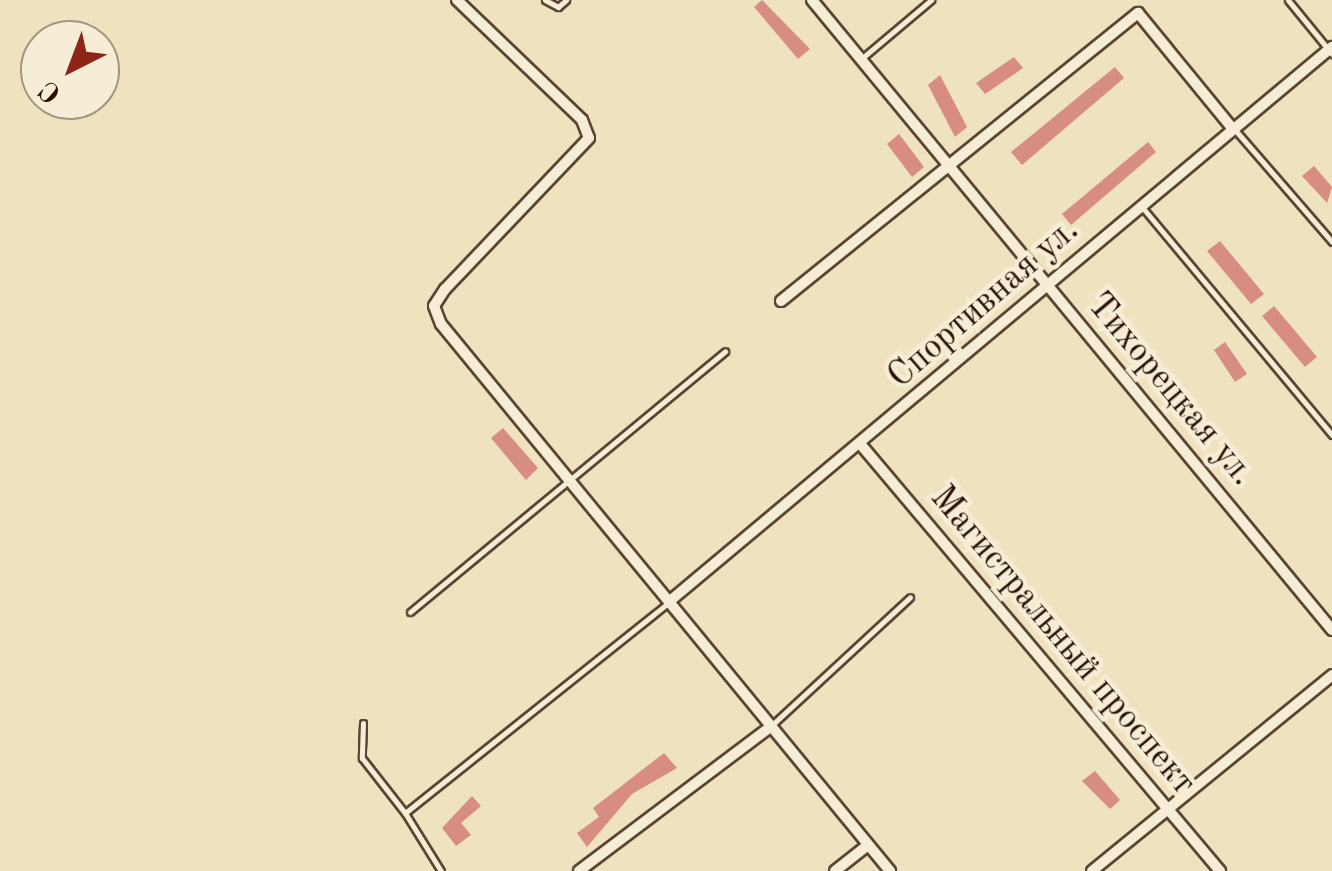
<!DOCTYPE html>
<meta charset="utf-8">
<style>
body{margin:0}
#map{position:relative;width:1332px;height:871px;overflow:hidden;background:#efe3bf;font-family:"Old Standard TT",serif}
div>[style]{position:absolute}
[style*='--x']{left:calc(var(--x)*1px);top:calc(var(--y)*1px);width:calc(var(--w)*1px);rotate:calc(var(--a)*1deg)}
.building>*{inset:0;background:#d78d81}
.roads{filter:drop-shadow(2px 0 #5a4533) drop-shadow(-2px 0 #5a4533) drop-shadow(0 2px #5a4533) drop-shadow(0 -2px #5a4533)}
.lane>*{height:5px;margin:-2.5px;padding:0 2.5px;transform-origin:2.5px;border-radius:2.5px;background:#f5edd5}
.street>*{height:10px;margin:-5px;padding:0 5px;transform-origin:5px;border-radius:5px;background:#f5edd5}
span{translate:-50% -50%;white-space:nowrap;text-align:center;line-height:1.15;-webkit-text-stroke:9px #f5edd5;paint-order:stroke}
.street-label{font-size:35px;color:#291004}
.north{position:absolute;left:20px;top:20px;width:100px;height:100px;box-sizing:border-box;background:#f5edd5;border:2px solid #a39581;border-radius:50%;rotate:222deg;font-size:28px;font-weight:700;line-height:40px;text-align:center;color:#291004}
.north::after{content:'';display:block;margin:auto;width:35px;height:45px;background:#8f2418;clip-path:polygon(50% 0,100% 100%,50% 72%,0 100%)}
</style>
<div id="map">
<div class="building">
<i style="clip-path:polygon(762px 0,810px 49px,798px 59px,754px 7px)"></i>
<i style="clip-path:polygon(1014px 57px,1023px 68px,985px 94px,976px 83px)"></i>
<i style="clip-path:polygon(1115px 67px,1124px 78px,1022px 165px,1011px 152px)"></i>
<i style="clip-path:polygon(940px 75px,967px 127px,955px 137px,928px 85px)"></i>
<i style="clip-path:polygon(899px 134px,924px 167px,912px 177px,887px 144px)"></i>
<i style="clip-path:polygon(1148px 142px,1156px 152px,1071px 225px,1062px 214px)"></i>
<i style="clip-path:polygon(1314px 166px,1332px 187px,1327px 203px,1302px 176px)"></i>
<i style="clip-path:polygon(1220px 241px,1264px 294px,1251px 304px,1207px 251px)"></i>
<i style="clip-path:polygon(1274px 306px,1317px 357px,1305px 367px,1262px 316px)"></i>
<i style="clip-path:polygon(1225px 342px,1247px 374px,1235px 382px,1214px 350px)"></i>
<i style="clip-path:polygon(503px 428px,538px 468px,526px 480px,491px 438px)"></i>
<i style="clip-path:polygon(664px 753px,677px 768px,632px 794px,587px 847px,577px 833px,599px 817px,593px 808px)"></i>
<i style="clip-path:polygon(1095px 771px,1120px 800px,1110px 809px,1082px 781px)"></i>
<i style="clip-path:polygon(472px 796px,481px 806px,461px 823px,471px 835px,456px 846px,442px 828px)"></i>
</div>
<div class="roads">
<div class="lane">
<i style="--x:545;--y:0;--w:15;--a:28"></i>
<i style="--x:558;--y:7;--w:11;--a:-41"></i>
<i style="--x:1288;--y:0;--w:70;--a:50.8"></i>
<i style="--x:861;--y:59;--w:92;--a:-40.1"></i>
<i style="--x:1236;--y:131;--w:147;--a:49.1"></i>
<i style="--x:1142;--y:207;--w:297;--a:50.2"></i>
<i style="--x:410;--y:612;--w:409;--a:-39.6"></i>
<i style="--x:363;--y:723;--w:35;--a:92"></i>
<i style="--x:362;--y:758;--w:70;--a:52"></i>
<i style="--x:772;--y:725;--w:188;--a:-42.8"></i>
<i style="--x:441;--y:871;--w:68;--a:-121.8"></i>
<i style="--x:405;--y:813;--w:338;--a:-38.6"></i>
</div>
<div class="street">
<i style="--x:457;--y:0;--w:173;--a:43.8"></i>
<i style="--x:582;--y:120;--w:19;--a:69"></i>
<i style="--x:589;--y:138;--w:209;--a:133.6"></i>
<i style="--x:445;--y:289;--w:20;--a:123"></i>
<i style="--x:434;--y:306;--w:19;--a:69"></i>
<i style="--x:441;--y:324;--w:708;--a:50.62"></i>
<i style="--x:812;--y:0;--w:817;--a:50.46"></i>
<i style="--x:781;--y:301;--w:459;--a:-38.9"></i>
<i style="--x:1138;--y:13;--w:150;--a:50.7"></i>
<i style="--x:862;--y:446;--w:556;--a:49.89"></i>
<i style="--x:671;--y:600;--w:862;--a:-39.92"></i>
<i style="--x:579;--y:871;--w:239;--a:-37"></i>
<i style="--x:835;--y:871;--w:42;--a:-38.2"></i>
<i style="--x:1092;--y:871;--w:310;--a:-39.2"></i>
</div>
</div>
<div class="street-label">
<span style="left:984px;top:304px;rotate:-41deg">Спортивная ул.</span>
<span style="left:1170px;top:390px;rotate:50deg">Тихорецкая ул.</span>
<span style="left:1062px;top:641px;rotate:50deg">Магистральный проспект</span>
</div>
<div class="north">С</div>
</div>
